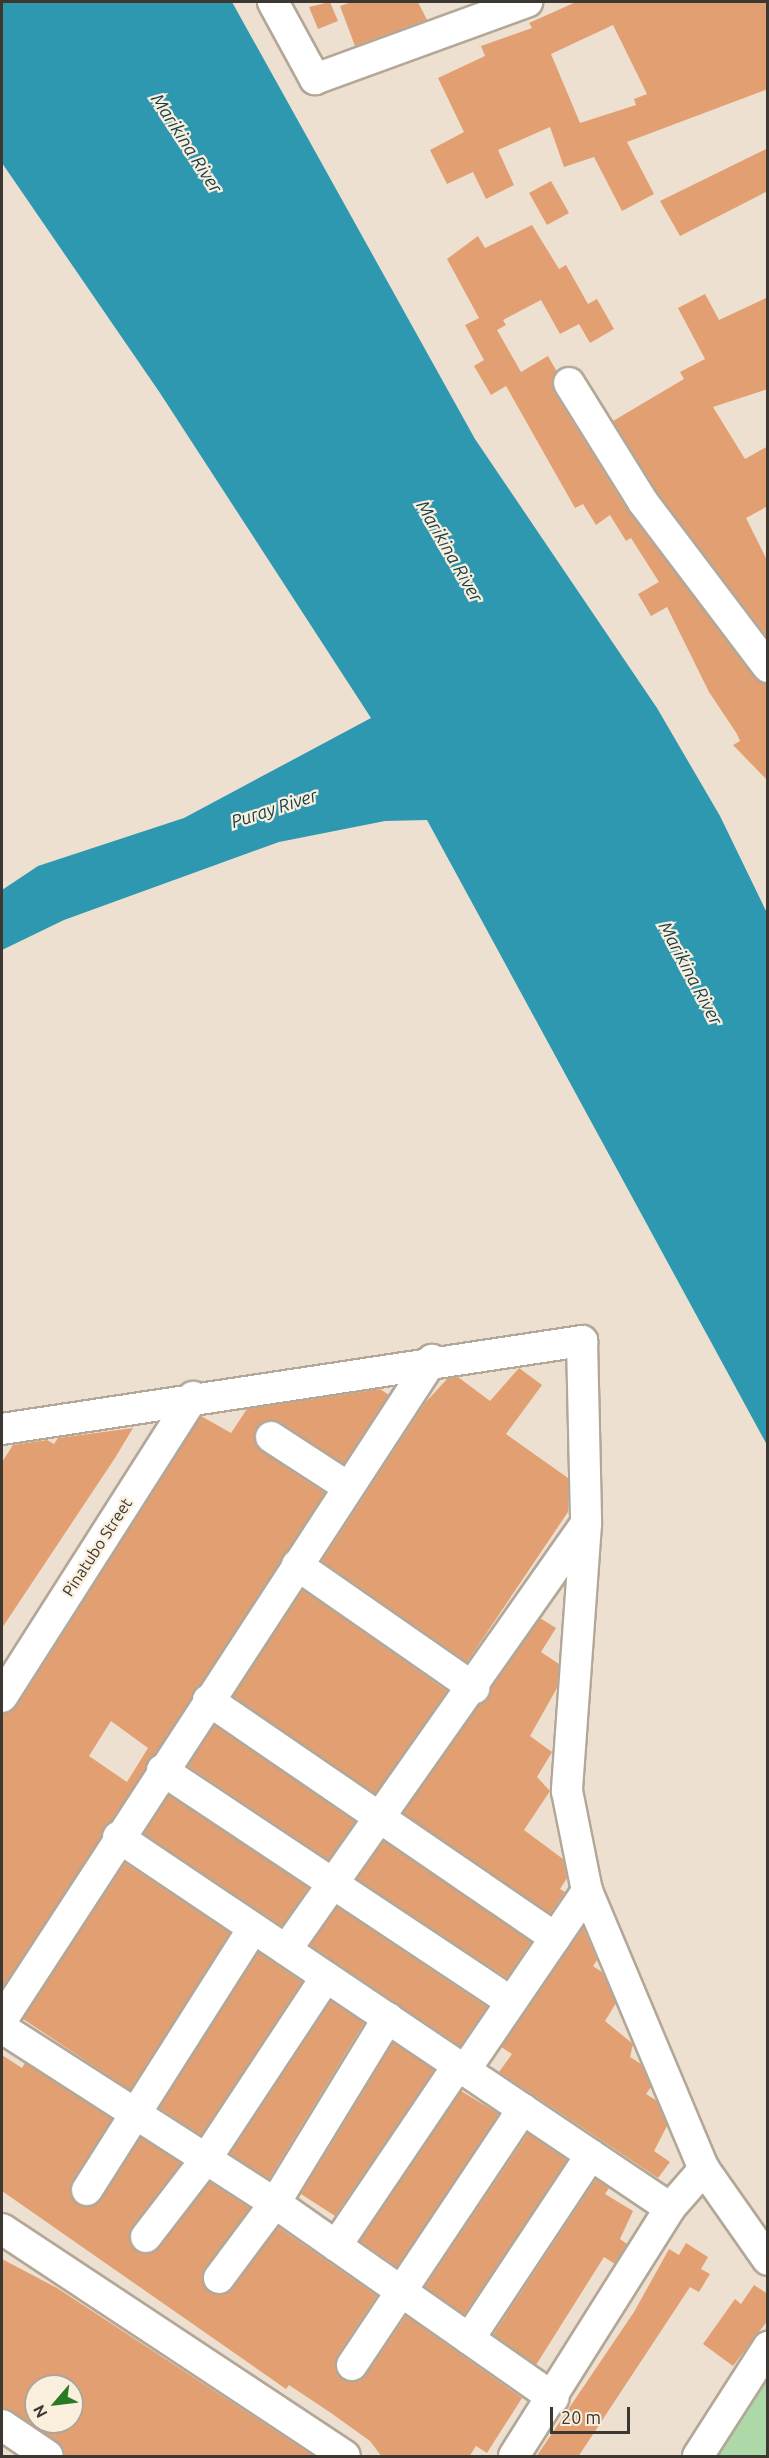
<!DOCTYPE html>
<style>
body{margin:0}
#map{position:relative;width:769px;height:2458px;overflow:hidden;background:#ede0d0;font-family:Ubuntu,sans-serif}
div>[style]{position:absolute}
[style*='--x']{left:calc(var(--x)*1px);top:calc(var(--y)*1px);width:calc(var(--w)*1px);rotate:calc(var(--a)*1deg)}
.green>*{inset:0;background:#add9a8}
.water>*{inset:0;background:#2d98b0}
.building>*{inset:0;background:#e2a072}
.roads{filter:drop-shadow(2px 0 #b3a798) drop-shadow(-2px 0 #b3a798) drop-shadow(0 2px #b3a798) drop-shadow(0 -2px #b3a798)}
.minor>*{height:30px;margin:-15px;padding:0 15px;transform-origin:15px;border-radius:15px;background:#fff}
span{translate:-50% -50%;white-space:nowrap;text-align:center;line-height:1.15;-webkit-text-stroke:4.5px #faeedd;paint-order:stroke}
.street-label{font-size:16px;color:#3c3731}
.water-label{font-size:18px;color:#123f4a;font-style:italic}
.frame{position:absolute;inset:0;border:3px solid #3c3731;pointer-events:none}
.north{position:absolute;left:24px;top:2374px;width:60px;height:60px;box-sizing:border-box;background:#faeedd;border:2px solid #aea598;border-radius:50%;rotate:242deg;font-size:16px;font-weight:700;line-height:24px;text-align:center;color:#3c3731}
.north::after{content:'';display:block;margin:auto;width:21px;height:27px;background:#287a25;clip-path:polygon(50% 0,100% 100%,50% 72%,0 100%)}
.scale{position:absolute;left:550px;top:2407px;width:80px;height:27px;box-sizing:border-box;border:3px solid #3c3731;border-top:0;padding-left:8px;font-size:18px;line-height:21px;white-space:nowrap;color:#3c3731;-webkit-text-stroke:4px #faeedd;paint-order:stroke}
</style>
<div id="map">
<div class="green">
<i style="clip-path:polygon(767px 2374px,767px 2456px,718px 2456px)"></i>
</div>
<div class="water">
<i style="clip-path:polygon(2px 2px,232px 2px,475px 439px,657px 708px,720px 816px,767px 913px,767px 1445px,427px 820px,385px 821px,279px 842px,64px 920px,2px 950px,2px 890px,38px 866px,184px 818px,371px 718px,160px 393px,2px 163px)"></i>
</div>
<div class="building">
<i style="clip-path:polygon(330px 2px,338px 21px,318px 29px,309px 7px)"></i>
<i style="clip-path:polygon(352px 2px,418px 2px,427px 20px,355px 46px,340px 6px)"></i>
<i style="clip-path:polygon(evenodd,576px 2px,768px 2px,768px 89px,627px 142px,654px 194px,622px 211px,594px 157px,564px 167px,550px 127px,498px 150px,514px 185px,486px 199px,473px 172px,447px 184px,430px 150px,464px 132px,438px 78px,485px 56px,481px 46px,532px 28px,529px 23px,576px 2px,613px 25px,647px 94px,634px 99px,636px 105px,580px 123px,551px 54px,613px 25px)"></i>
<i style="clip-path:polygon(768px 148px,768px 191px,680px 236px,660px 201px)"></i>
<i style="clip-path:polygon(551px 181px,569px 213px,547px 225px,529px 193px)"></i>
<i style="clip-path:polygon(532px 225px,559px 269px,566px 265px,588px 304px,597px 299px,614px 329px,590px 343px,579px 324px,560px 334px,541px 300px,503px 320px,506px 325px,497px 330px,521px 372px,548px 356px,557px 372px,554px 392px,628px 511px,754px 677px,768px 684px,768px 781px,733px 745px,740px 741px,737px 734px,709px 692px,667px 607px,651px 616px,638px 594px,659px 582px,631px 538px,626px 541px,610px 515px,596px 525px,583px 504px,575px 508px,506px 386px,491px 395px,474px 366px,484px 360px,465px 325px,479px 318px,447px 259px,478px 236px,485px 248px)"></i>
<i style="clip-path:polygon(705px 294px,719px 320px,768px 297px,768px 389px,713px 407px,745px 459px,768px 446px,768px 506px,746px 518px,768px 562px,768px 638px,657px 492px,613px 421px,684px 379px,680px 372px,705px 359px,678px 308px)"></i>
<i style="clip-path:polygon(519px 1368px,542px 1385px,506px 1434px,568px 1478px,568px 1512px,467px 1662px,322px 1561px,425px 1403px,447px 1379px,458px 1377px,490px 1401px)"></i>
<i style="clip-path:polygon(evenodd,380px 1389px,389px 1395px,344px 1464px,280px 1422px,264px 1421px,256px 1428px,261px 1451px,325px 1493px,2px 1989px,2px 1714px,17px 1706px,201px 1416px,231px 1433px,247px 1409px,380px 1389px,111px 1721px,148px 1748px,127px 1782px,89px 1756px,111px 1721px)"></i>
<i style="clip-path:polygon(133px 1428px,115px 1458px,2px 1628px,2px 1462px,13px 1445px,47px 1440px,54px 1444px,58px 1438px)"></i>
<i style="clip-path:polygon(303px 1590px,447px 1691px,375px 1794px,233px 1696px)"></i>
<i style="clip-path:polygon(540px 1618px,556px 1628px,541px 1652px,559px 1664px,557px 1688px,530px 1736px,552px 1752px,537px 1777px,550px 1791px,524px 1830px,563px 1859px,567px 1878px,560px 1889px,565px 1892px,550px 1914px,403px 1813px)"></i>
<i style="clip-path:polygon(215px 1725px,355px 1822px,328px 1860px,188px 1766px)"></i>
<i style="clip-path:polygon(169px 1795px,308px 1888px,282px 1926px,144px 1834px)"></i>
<i style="clip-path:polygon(384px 1841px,531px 1942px,507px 1978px,357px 1879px)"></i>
<i style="clip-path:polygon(125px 1863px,230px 1933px,130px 2090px,23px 2019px)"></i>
<i style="clip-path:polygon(337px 1907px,487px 2007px,460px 2046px,310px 1945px)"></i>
<i style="clip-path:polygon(583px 1927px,597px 1960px,593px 1966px,602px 1972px,616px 2003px,605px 2021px,633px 2044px,630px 2057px,641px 2064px,651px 2087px,646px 2094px,657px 2101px,667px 2126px,654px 2151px,670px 2162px,658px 2178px,499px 2072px,512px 2054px,501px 2047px)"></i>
<i style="clip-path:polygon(258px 1952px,302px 1982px,201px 2135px,159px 2108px)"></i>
<i style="clip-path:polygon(331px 2001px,364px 2023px,269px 2179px,230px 2154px)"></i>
<i style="clip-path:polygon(393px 2043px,434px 2070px,335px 2216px,301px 2194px)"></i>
<i style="clip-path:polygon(2px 2055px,22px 2068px,25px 2063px,112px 2119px,72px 2181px,77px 2204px,87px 2207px,101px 2200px,141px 2137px,181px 2163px,132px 2227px,135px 2250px,144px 2254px,159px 2248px,210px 2182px,250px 2208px,205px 2268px,208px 2291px,218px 2295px,232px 2289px,278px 2227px,377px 2296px,337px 2356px,342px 2379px,351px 2382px,366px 2375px,406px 2316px,522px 2398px,487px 2453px,476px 2446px,469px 2457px,382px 2457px,370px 2441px,331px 2413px,289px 2385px,286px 2389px,2px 2191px)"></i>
<i style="clip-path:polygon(461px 2091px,499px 2114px,397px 2267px,360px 2241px)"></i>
<i style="clip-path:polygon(528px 2133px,567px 2160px,464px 2315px,425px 2287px)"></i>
<i style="clip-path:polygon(596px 2179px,609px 2188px,605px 2194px,633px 2211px,620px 2239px,627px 2244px,615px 2264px,604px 2257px,536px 2365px,493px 2335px)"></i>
<i style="clip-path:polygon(686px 2243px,708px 2257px,701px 2269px,710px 2274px,699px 2292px,690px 2287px,578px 2457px,536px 2457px,634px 2312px,669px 2249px,679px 2255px)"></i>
<i style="clip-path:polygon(evenodd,2px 2259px,57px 2288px,315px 2457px,65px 2457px,58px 2442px,2px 2408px,2px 2259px,36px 2386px,72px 2386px,72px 2422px,36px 2422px,36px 2386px)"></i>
<i style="clip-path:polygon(754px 2285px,768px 2294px,768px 2320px,733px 2366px,703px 2344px,735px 2299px,741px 2304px)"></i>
</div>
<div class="roads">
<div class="minor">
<i style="--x:273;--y:2;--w:88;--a:61.4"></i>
<i style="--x:315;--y:79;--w:226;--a:-20"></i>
<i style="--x:569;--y:383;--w:140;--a:58.1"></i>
<i style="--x:643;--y:502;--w:207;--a:52.9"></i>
<i style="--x:2;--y:1429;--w:587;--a:-8.63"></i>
<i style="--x:582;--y:1341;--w:183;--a:88.7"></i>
<i style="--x:586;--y:1524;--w:268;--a:94.1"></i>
<i style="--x:567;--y:1791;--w:102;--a:78.7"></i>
<i style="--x:587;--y:1891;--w:302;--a:67.2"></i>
<i style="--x:704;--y:2169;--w:111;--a:54.9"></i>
<i style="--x:271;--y:1437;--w:92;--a:33"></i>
<i style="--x:297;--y:1565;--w:216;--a:34.8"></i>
<i style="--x:2;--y:1697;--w:356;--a:-57.5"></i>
<i style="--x:208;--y:1700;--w:421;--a:34.4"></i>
<i style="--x:162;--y:1770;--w:419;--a:33.6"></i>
<i style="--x:118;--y:1837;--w:665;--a:33.91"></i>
<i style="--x:286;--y:1950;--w:520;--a:-54.87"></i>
<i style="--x:2;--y:2020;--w:788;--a:-56.92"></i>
<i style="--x:2;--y:2028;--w:324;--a:32.7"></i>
<i style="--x:275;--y:2203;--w:340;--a:35"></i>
<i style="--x:465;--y:2070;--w:217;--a:-55.7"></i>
<i style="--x:87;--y:2190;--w:310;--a:-57.6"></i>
<i style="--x:2;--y:2229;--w:411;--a:33.5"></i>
<i style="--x:146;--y:2237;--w:98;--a:-52.4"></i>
<i style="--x:206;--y:2159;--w:218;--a:-56.6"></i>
<i style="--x:336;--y:2246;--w:218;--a:-56"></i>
<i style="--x:219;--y:2278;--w:94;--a:-53.3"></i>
<i style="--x:275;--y:2203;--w:217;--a:-58.6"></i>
<i style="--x:469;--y:2339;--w:221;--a:-56.5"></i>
<i style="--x:352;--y:2365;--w:308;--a:-56.3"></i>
<i style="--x:2;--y:2425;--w:55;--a:34"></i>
<i style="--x:514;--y:2456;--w:293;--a:-57.8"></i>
<i style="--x:670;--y:2208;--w:52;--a:-48.9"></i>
<i style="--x:698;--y:2456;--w:130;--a:-57.3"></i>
</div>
</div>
<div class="street-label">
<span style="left:97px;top:1547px;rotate:-57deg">Pinatubo Street</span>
</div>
<div class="water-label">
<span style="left:187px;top:143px;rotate:57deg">Marikina River</span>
<span style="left:450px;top:551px;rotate:60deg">Marikina River</span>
<span style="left:274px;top:808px;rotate:-18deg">Puray River</span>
<span style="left:691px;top:973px;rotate:62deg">Marikina River</span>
</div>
<div class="frame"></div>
<div class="north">N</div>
<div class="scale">20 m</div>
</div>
